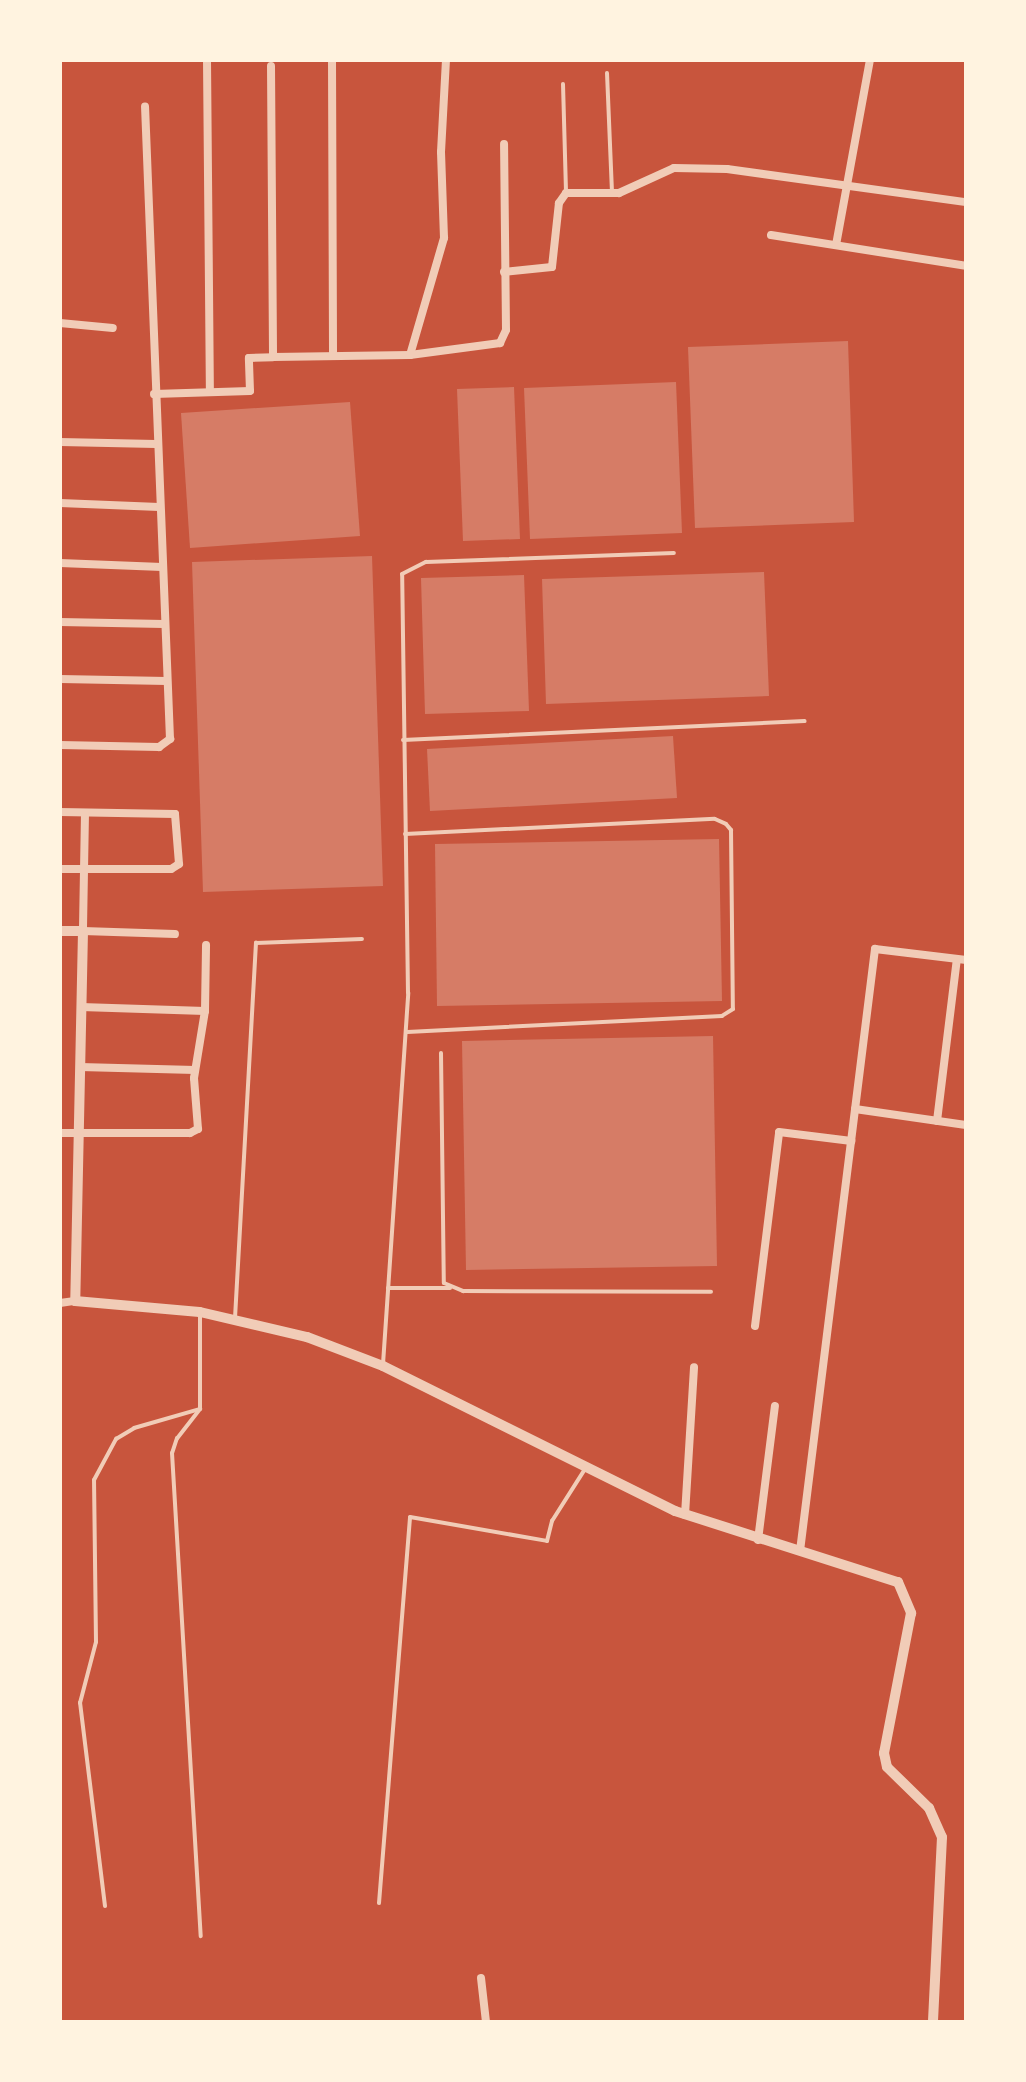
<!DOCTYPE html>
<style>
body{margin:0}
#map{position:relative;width:1026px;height:2082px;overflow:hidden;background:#c8553d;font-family:"Public Sans",sans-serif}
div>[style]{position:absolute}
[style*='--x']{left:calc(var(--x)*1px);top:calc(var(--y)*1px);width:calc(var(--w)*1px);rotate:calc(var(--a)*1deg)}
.building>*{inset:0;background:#d67c66}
.service>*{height:4px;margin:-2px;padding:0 2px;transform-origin:2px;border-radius:2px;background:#f1ccb7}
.minor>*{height:8px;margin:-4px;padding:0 4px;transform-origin:4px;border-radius:4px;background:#f1ccb7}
.tertiary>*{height:10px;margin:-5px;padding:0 5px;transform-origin:5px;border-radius:5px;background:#f1ccb7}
span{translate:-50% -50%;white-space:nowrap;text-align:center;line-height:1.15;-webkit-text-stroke:6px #fff3e0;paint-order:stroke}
.frame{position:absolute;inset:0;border:62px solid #fff3e0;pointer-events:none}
</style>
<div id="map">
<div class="building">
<i style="clip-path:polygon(848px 341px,854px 522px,695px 528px,688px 347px)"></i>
<i style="clip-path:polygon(676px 382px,682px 533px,530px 539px,524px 388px)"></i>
<i style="clip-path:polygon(514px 387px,520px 539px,463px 541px,457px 389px)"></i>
<i style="clip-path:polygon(350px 402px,360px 536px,190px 548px,181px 413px)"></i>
<i style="clip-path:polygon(372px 556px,383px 886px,203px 892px,192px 562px)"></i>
<i style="clip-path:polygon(764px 572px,769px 696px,546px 704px,542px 579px)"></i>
<i style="clip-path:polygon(524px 575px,529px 711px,425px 714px,421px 578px)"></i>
<i style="clip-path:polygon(673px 736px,677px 798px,430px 811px,427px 749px)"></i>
<i style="clip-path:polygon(719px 839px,722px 1001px,437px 1006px,435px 844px)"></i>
<i style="clip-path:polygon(713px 1036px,717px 1266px,466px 1270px,462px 1041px)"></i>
</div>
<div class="service">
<i style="--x:607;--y:73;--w:118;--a:87.6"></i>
<i style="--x:563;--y:84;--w:107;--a:88.4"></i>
<i style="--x:403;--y:740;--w:402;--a:-2.7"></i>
<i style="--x:405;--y:834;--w:310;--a:-2.8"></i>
<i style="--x:715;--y:819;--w:12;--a:24"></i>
<i style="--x:726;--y:824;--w:8;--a:50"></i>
<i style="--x:731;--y:830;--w:179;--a:89.4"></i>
<i style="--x:733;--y:1009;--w:13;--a:148"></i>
<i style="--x:722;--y:1016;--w:315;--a:177.1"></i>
<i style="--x:441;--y:1053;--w:230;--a:89.3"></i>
<i style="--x:444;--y:1283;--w:21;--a:23"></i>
<i style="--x:463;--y:1291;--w:248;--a:0.2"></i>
<i style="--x:388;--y:1288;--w:62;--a:0"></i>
<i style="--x:200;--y:1314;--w:95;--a:90"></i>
<i style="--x:200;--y:1409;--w:37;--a:128"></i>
<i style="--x:177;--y:1438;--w:16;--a:108"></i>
<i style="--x:172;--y:1453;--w:484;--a:86.6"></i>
<i style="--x:235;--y:1318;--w:376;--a:-86.8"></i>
<i style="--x:256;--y:943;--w:106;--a:-2.2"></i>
<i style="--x:383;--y:1364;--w:372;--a:-86.1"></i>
<i style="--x:408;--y:993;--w:419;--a:-90.8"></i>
<i style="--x:402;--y:574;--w:27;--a:-27"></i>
<i style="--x:426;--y:562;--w:248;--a:-2.1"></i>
<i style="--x:379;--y:1903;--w:387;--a:-85.4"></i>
<i style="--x:410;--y:1517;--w:139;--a:9.9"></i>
<i style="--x:547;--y:1541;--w:21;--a:-76"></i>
<i style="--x:552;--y:1521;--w:62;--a:-57.6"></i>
<i style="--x:105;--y:1906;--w:205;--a:-97"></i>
<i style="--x:80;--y:1703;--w:63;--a:-75.3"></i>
<i style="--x:96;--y:1642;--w:162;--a:-90.7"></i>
<i style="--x:94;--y:1480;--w:47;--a:-61.8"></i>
<i style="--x:116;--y:1439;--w:21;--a:-31"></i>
<i style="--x:134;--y:1428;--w:69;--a:-16.1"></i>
</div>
<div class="minor">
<i style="--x:207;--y:60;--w:331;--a:89.5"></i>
<i style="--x:332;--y:60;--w:296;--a:89.8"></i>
<i style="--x:271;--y:66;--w:291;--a:89.6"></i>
<i style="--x:273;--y:357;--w:137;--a:-0.8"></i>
<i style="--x:410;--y:355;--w:91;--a:-7.6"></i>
<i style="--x:500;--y:343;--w:14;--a:-65"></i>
<i style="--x:506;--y:330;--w:186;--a:-90.6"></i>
<i style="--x:771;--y:235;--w:197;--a:9"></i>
<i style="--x:836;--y:245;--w:188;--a:-79.6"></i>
<i style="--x:504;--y:272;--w:48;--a:-5.9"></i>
<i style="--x:552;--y:267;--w:64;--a:-83.8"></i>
<i style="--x:559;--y:203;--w:12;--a:-55"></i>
<i style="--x:566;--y:193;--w:53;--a:0"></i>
<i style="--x:619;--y:193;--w:60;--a:-24.4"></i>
<i style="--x:674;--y:168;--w:53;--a:1.1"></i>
<i style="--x:727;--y:169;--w:241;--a:7.9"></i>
<i style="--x:60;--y:323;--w:53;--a:5.4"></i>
<i style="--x:410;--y:355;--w:122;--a:-73.8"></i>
<i style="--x:444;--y:238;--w:86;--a:-92"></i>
<i style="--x:441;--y:152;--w:92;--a:-86.9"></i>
<i style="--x:154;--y:394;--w:96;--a:-1.8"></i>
<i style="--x:250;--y:391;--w:33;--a:-92"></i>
<i style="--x:249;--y:358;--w:24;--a:-2"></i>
<i style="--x:60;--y:442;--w:96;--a:1.2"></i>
<i style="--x:60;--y:503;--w:99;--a:2.3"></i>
<i style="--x:60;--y:563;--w:102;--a:2.2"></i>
<i style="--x:60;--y:622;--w:104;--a:1.1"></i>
<i style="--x:60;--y:679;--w:107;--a:1.1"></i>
<i style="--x:60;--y:745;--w:99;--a:1.2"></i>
<i style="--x:159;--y:747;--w:14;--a:-36"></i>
<i style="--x:170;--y:739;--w:633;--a:-92.26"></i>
<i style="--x:60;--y:812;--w:115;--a:1"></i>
<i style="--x:175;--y:814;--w:50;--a:85.4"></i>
<i style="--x:179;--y:864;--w:9;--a:148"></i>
<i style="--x:171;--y:869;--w:111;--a:180"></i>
<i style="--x:85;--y:813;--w:118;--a:91"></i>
<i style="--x:83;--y:931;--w:92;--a:1.9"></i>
<i style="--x:81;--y:1007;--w:124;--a:1.8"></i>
<i style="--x:80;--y:1067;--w:115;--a:1.5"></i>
<i style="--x:855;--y:1109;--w:112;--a:8.2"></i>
<i style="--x:937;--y:1121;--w:163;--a:-83"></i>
<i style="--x:60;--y:1133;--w:130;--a:0"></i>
<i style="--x:190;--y:1133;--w:9;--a:-27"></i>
<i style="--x:198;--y:1129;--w:51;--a:-94.5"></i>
<i style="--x:194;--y:1078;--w:68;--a:-80.7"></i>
<i style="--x:205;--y:1011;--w:66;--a:-89.1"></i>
<i style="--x:60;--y:1303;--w:15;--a:-8"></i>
<i style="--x:755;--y:1326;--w:195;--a:-82.9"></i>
<i style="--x:779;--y:1132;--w:73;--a:7.1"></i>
<i style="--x:685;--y:1515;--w:148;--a:-86.5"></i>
<i style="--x:758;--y:1540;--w:135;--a:-82.8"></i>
<i style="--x:800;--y:1551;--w:607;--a:-82.9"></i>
<i style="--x:875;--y:949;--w:92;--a:6.9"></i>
<i style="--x:481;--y:1978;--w:44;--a:83.5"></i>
</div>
<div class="tertiary">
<i style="--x:60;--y:931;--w:23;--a:0"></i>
<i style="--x:83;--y:931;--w:370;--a:91.2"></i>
<i style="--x:75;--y:1301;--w:125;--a:5"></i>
<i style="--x:200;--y:1312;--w:110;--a:13.2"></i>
<i style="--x:307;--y:1337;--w:81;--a:20.9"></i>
<i style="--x:383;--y:1366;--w:326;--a:26.4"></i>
<i style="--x:675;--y:1511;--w:234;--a:17.7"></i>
<i style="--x:898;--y:1582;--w:34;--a:67"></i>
<i style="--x:911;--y:1613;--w:143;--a:100.9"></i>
<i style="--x:884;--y:1753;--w:14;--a:78"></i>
<i style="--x:887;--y:1767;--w:59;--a:44.3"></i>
<i style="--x:929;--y:1808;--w:32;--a:66"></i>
<i style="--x:942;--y:1837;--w:185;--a:92.8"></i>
</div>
<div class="frame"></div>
</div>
